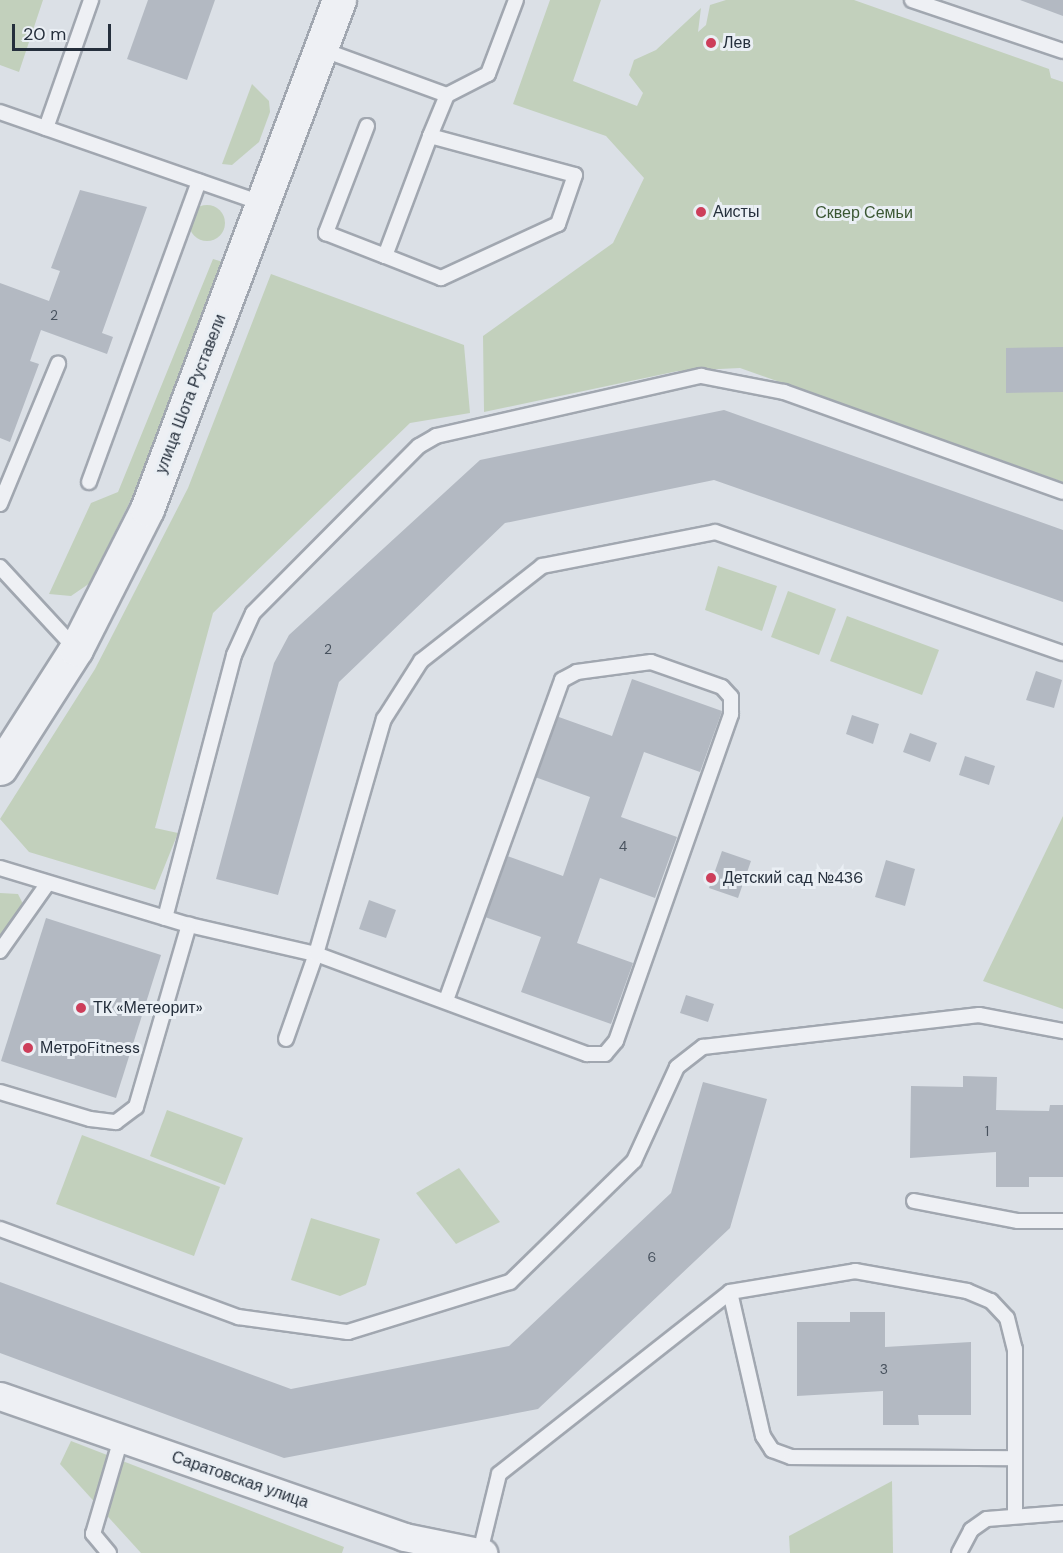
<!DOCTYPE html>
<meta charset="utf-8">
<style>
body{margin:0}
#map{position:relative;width:1063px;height:1553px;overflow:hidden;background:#dbe0e6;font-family:"DM Sans",sans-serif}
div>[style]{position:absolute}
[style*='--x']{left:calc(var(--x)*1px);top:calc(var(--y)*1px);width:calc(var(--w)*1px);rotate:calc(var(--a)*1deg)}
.green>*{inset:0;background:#c2d0bc}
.round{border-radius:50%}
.building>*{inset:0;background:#b3b9c2}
.roads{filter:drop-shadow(2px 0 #a1a7b0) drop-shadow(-2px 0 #a1a7b0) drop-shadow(0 2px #a1a7b0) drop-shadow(0 -2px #a1a7b0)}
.service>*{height:14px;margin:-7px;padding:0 7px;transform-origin:7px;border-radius:7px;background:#eef0f4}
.minor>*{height:27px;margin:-13.5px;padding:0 13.5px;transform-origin:13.5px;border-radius:13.5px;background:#eef0f4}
.tertiary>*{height:33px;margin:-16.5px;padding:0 16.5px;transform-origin:16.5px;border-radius:16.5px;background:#eef0f4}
.dots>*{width:16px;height:16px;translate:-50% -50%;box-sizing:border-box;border:3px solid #eaeff4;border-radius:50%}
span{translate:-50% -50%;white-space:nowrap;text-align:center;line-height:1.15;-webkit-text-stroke:6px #eaeff4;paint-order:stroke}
.number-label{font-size:14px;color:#48525e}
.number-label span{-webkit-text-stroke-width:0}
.poi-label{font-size:16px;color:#252f3c}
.left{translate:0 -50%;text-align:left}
.park-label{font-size:16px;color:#3b5733}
.street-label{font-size:16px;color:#252f3c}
.scale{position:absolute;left:12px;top:24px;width:99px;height:27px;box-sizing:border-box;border:3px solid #252f3c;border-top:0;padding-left:8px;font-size:18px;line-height:21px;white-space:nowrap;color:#252f3c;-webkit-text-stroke:4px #eaeff4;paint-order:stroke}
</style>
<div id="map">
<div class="green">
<i style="clip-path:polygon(0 0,43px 0,19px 72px,0 65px)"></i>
<i style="clip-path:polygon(550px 0,601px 0,573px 81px,637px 106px,643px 93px,629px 75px,634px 60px,656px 50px,701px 8px,698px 32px,706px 25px,710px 5px,726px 0,854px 0,1049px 69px,1051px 78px,1063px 82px,1063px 482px,740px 368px,678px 371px,484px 412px,483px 336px,613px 243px,644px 178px,606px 136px,513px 104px)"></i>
<i style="clip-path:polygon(252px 84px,269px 101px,270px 112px,259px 142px,232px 165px,222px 164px)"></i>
<i class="round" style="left:189px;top:205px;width:36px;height:36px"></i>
<i style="clip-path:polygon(213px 259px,223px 262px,135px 491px,90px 583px,71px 596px,49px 594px,91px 503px,118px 492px)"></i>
<i style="clip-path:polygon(271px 274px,464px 345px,470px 413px,410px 423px,213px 613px,155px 828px,178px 833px,155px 890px,29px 852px,0 819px,95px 669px,188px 488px)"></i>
<i style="clip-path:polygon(718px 566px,777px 586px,762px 631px,705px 610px)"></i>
<i style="clip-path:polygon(788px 591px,836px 609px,819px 655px,771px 637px)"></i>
<i style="clip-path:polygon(847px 616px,939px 650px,922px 695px,830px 661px)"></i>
<i style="clip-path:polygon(1063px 816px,1063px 1009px,983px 981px)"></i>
<i style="clip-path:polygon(0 893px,18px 894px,23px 904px,0 946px)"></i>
<i style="clip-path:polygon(167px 1110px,243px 1138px,225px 1185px,150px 1156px)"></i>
<i style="clip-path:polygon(82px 1135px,220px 1187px,194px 1256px,56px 1204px)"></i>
<i style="clip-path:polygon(459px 1168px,500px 1222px,456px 1244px,416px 1193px)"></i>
<i style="clip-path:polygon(311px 1218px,380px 1239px,366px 1285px,340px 1296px,291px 1280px)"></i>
<i style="clip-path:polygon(71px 1441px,344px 1547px,342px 1553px,141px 1553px,60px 1464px)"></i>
<i style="clip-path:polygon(892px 1481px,893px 1553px,790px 1553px,789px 1536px)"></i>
</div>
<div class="building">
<i style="clip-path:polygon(148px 0,215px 0,187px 80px,127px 59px)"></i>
<i style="clip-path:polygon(1020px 0,1063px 0,1063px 16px)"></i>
<i style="clip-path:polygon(80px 190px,147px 207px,102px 333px,113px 337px,107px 354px,41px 330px,30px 361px,39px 364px,10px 442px,0 438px,0 283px,49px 301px,60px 271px,51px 268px)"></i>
<i style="clip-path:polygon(1063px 347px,1063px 392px,1006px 393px,1006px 348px)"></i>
<i style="clip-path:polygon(724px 410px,1063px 530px,1063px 602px,714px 480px,505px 523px,339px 682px,278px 895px,216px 879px,274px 663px,289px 635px,480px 460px)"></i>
<i style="clip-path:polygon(1036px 671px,1062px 680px,1054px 708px,1026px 700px)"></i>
<i style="clip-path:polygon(632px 679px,722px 711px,700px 772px,644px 752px,621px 817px,677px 837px,655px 898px,600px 878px,577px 943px,633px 963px,611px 1024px,521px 992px,541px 937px,485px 917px,507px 856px,563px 876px,590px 797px,535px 777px,556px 716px,612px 736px)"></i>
<i style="clip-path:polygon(852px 715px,879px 724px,873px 744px,846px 734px)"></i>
<i style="clip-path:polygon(910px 733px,937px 743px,930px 762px,903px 752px)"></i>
<i style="clip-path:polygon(965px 756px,995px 766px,989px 785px,959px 775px)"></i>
<i style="clip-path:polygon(722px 851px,751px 861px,738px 898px,709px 888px)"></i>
<i style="clip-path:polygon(886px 860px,915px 869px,905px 906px,875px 897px)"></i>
<i style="clip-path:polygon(369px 900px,396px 910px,386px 938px,359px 929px)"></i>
<i style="clip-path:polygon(46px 918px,161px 955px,116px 1098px,1px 1061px)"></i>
<i style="clip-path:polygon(686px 995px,714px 1004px,708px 1022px,680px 1013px)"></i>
<i style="clip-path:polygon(963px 1076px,997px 1077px,996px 1110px,1049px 1111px,1050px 1105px,1063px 1105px,1063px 1177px,1029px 1177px,1029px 1187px,996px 1187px,996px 1152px,910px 1158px,911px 1086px,963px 1087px)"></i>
<i style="clip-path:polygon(703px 1082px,767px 1099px,730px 1228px,538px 1409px,284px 1458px,0 1353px,0 1282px,291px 1389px,509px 1346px,671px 1193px)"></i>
<i style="clip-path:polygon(850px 1312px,885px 1312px,885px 1347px,971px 1342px,971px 1415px,918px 1415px,919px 1425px,883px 1425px,883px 1391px,797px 1396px,797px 1322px,850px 1322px)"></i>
</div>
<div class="roads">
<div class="service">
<i style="--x:912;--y:0;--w:159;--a:18.7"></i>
<i style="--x:321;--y:49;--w:134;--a:20.1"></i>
<i style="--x:447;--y:95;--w:46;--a:-27.1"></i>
<i style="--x:488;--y:74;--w:79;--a:-69.3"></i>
<i style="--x:0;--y:112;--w:280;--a:19.2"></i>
<i style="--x:367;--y:126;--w:115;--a:111"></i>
<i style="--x:326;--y:233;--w:63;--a:21.3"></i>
<i style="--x:46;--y:128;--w:136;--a:-70.6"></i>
<i style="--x:430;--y:136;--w:150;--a:15.1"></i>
<i style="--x:575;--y:175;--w:52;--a:109.1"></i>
<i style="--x:558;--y:224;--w:129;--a:155.2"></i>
<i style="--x:441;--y:278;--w:60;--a:-158.6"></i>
<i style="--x:385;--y:256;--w:128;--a:-69.4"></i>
<i style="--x:430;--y:136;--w:44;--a:-67.5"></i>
<i style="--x:89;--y:482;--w:320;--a:-69.9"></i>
<i style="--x:0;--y:504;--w:152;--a:-67.5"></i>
<i style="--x:0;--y:567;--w:112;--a:47.2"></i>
<i style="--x:0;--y:868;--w:197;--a:16.8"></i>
<i style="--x:189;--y:925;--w:130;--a:12.9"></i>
<i style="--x:316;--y:954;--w:289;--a:20.3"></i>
<i style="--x:587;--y:1054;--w:18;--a:0"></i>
<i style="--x:605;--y:1054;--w:17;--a:-50"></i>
<i style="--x:616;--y:1041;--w:347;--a:-70.6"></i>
<i style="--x:731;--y:714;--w:17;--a:-90"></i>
<i style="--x:731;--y:697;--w:13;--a:-132"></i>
<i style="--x:722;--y:687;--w:75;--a:-160.6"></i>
<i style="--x:651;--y:662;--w:75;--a:172.3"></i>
<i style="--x:577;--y:672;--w:17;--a:152"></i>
<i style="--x:562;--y:680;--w:341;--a:109.9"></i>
<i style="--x:165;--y:918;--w:272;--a:-75.3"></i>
<i style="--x:234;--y:655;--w:46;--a:-65.7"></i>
<i style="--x:253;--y:613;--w:235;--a:-45.2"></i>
<i style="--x:419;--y:446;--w:20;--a:-30"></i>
<i style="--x:436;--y:436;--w:272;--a:-12.8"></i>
<i style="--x:701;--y:376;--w:85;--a:10.9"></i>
<i style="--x:784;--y:392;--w:296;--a:19.7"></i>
<i style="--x:0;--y:951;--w:83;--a:-54.8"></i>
<i style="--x:286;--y:1039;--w:90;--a:-70.6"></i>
<i style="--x:316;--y:954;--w:245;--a:-73.9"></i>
<i style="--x:384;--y:719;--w:69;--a:-57.5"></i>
<i style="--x:421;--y:661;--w:154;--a:-38.1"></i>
<i style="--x:542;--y:566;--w:176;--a:-11.1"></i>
<i style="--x:715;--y:532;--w:368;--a:19.2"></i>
<i style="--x:0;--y:1092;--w:94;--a:16.7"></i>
<i style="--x:90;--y:1119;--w:26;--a:7"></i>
<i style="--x:116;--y:1122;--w:25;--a:-37"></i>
<i style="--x:136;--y:1107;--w:190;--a:-73.8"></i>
<i style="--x:914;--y:1201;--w:106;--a:10.9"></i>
<i style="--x:1018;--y:1221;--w:45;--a:0"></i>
<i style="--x:0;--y:1229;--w:254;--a:20.3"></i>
<i style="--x:238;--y:1317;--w:111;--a:7.8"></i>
<i style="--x:348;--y:1332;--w:170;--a:-17.2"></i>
<i style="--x:510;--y:1282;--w:173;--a:-44.3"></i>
<i style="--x:634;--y:1161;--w:103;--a:-65.4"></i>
<i style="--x:677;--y:1067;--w:33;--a:-38"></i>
<i style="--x:703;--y:1047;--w:278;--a:-6.6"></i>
<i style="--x:979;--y:1015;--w:86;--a:10.8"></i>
<i style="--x:730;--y:1292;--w:148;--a:77.1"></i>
<i style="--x:763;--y:1436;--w:17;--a:57"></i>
<i style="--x:772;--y:1450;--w:20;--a:20"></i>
<i style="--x:791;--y:1457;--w:224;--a:0.3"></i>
<i style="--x:480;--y:1552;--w:80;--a:-76.3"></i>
<i style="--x:499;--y:1474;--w:294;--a:-38.2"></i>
<i style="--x:730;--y:1292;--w:127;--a:-9.5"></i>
<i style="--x:855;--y:1271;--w:114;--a:10.1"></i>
<i style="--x:967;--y:1291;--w:26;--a:23"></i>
<i style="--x:991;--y:1301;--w:23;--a:47"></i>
<i style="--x:1007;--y:1318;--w:32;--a:76"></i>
<i style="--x:1015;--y:1349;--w:164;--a:90"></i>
<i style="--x:109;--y:1553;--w:25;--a:-130"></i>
<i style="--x:93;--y:1534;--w:99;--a:-73.6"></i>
<i style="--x:959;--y:1553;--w:26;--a:-62"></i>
<i style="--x:971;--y:1530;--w:19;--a:-35"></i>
<i style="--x:987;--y:1519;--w:76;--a:-4.5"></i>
</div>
<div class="minor">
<i style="--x:0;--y:1396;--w:428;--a:19.2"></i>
<i style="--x:404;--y:1537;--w:81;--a:11.4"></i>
</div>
<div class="tertiary">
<i style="--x:0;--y:768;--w:141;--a:-57.4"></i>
<i style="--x:76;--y:649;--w:157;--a:-63.1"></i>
<i style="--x:147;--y:509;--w:544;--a:-69.33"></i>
</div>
</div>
<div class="dots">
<i style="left:711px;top:43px;background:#cd3e5a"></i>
<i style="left:701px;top:212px;background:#cd3e5a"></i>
<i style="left:711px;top:878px;background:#cd3e5a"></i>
<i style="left:81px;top:1008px;background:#cd3e5a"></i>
<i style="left:28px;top:1048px;background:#cd3e5a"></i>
</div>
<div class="number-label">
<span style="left:54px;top:315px">2</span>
<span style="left:328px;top:649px">2</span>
<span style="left:623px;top:846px">4</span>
<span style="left:987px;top:1131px">1</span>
<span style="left:652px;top:1257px">6</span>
<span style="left:884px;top:1369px">3</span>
</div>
<div class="poi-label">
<span class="left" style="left:723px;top:43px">Лев</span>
<span class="left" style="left:713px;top:212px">Аисты</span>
<span class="left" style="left:723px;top:878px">Детский сад №436</span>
<span class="left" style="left:93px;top:1008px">ТК «Метеорит»</span>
<span class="left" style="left:40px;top:1048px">МетроFitness</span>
</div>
<div class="park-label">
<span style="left:864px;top:213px">Сквер Семьи</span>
</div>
<div class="street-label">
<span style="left:191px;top:394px;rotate:-69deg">улица Шота Руставели</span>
<span style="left:240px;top:1480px;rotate:19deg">Саратовская улица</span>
</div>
<div class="scale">20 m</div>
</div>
